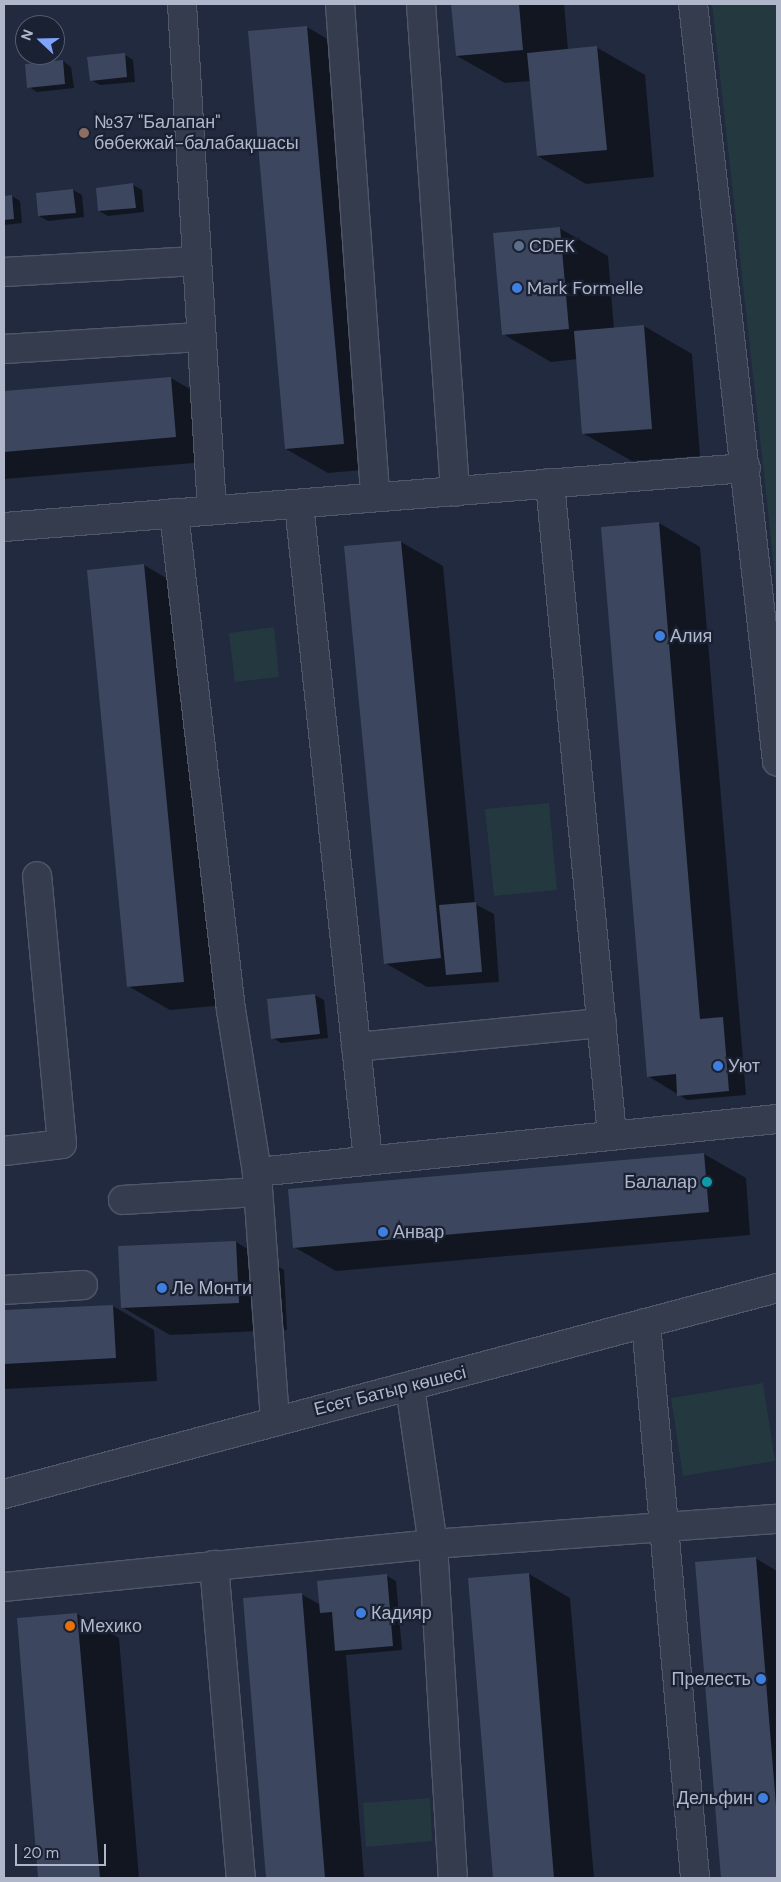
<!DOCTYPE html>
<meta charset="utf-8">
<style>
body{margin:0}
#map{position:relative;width:781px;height:1882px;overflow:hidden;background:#212a3e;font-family:"DM Sans",sans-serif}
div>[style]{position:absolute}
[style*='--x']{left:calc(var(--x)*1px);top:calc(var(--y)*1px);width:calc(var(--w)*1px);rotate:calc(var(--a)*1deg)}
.green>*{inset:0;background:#23393f}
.shadow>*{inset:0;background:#0007}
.building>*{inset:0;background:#3c465f}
.roads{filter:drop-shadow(1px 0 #505769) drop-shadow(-1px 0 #505769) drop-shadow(0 1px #505769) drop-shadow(0 -1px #505769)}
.minor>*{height:28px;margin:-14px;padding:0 14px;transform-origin:14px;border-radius:14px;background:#353c4e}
.dots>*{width:14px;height:14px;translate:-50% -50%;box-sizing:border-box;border:2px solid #1a2133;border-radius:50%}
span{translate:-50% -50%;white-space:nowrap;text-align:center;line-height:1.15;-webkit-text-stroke:4.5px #1a2133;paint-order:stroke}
.poi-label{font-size:18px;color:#b0b7ca}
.left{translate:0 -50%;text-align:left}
.right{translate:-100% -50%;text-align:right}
.street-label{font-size:18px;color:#b0b7ca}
.frame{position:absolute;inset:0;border:5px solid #b0b7ca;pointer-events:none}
.north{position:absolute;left:15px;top:15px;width:50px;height:50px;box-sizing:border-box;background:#1a2133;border:1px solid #565d6f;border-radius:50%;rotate:291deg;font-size:14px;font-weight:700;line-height:20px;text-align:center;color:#b0b7ca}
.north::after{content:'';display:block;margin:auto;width:18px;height:22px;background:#80a3ff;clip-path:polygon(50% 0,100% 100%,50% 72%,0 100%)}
.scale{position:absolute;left:15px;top:1844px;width:91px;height:22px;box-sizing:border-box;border:2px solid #b0b7ca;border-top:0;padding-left:6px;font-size:15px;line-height:18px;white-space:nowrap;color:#b0b7ca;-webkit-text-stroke:4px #1a2133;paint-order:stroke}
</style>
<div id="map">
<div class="green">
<i style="clip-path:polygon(712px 4px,777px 4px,777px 597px,767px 502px)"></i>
<i style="clip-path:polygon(274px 627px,279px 677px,235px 682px,229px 633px)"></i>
<i style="clip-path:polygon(549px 803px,557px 890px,494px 896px,485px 809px)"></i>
<i style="clip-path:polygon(763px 1383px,775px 1461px,683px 1476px,671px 1398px)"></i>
<i style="clip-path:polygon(430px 1798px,432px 1841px,366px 1847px,363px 1803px)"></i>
</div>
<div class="shadow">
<i style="clip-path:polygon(452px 4px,564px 4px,568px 50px,596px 47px,645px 75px,654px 177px,586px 184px,538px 156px,531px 81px,505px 83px,457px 56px)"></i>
<i style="clip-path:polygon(307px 27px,348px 51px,385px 468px,328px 473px,286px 449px)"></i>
<i style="clip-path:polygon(125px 55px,133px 60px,135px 82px,100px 85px,91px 80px)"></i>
<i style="clip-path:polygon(63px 61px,71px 67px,74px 88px,37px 92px,29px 87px)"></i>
<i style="clip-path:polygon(133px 185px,142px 190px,144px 212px,108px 216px,99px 211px)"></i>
<i style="clip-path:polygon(73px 190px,82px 195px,84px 217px,48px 221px,39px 216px)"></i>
<i style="clip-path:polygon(12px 196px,20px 201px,22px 223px,4px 225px,4px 197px)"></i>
<i style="clip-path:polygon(559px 228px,608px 256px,614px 329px,644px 326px,692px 354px,700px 456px,632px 461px,584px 434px,578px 359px,551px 362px,503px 334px)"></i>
<i style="clip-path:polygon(171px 378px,212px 402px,217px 461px,4px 479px,4px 392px)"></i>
<i style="clip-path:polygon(659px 523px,700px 547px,746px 1095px,687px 1100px,648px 1076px)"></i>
<i style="clip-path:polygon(401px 542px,443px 566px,475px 904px,494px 914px,499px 982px,427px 987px,385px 963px)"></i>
<i style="clip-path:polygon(144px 565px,185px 589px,225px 1005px,170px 1010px,128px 986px)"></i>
<i style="clip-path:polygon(315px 995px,324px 1000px,328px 1038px,281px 1043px,273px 1038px)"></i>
<i style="clip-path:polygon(704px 1154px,746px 1178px,750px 1235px,336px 1271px,294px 1247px)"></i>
<i style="clip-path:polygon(236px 1242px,284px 1270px,287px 1330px,170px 1335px,122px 1307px)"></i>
<i style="clip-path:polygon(113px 1306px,154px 1330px,157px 1381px,4px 1389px,4px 1312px)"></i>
<i style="clip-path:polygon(755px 1558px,777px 1571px,777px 1878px,723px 1878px,696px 1563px)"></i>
<i style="clip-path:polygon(529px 1574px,570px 1598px,594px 1878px,494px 1878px,470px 1579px)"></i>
<i style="clip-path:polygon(387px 1576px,396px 1581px,402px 1650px,346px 1655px,364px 1878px,267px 1878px,245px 1599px,301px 1594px,321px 1605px)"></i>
<i style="clip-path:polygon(77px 1614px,119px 1638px,139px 1878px,40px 1878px,18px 1619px)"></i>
</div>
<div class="building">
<i style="clip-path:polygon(451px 4px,519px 4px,523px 50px,456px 56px)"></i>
<i style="clip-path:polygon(307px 26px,344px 444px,285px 449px,248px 31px)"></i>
<i style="clip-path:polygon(597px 46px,607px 150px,537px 156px,527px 53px)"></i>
<i style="clip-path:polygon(125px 53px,127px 77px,90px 81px,87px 57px)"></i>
<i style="clip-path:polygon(63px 60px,65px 84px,27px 88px,25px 64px)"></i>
<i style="clip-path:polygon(133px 183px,136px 208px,98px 211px,96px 188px)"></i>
<i style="clip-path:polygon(73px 189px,76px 213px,38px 216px,36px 193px)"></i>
<i style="clip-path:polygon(12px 195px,14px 219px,4px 220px,4px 196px)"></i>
<i style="clip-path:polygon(560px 227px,569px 329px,502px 335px,493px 233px)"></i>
<i style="clip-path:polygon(644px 325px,652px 429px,582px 434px,574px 331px)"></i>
<i style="clip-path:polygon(171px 377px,176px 437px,4px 452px,4px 391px)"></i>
<i style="clip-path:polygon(659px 522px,700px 1019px,723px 1017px,729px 1091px,677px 1096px,676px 1074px,647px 1077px,601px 527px)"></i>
<i style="clip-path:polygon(401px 541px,441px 958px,384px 964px,344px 546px)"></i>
<i style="clip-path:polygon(144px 564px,184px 982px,127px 987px,87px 570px)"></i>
<i style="clip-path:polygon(476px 902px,482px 972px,446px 975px,439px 905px)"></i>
<i style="clip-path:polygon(315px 994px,320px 1034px,271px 1039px,267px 999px)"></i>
<i style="clip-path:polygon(704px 1153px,709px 1212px,293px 1248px,288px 1189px)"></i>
<i style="clip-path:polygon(236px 1241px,239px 1303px,121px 1308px,118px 1246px)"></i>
<i style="clip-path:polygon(113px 1305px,116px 1358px,4px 1364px,4px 1310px)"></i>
<i style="clip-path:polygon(756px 1557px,777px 1818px,777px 1878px,721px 1878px,695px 1562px)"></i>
<i style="clip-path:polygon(529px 1573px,554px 1878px,493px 1878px,468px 1578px)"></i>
<i style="clip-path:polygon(387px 1574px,393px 1646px,335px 1651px,332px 1612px,320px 1613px,317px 1581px)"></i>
<i style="clip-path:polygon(302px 1593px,325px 1878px,266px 1878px,243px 1598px)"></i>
<i style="clip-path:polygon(77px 1613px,100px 1878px,38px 1878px,17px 1618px)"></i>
</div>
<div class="roads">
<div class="minor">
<i style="--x:182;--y:4;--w:507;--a:86.61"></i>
<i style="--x:340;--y:4;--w:494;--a:85.9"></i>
<i style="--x:421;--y:4;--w:489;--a:86"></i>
<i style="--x:693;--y:4;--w:762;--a:83.67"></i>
<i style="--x:4;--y:272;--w:192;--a:-3.3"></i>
<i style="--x:4;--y:349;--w:196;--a:-3.5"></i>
<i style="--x:550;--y:483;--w:655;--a:84.57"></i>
<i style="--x:299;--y:504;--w:659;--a:83.99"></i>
<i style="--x:174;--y:513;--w:500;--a:83.46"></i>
<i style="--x:231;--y:1010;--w:164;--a:80.9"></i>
<i style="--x:4;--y:527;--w:744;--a:-4.55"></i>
<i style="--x:356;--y:1047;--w:247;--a:-5.6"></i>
<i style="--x:4;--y:1151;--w:58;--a:-6.9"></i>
<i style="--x:62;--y:1144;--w:269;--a:-95.3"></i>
<i style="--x:123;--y:1200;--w:134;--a:-3.4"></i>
<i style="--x:4;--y:1290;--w:79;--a:-3.6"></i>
<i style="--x:646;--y:1323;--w:557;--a:84.95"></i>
<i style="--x:410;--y:1387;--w:159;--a:81.7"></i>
<i style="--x:433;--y:1544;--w:335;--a:86.6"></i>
<i style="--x:275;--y:1420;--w:249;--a:-94.2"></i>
<i style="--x:257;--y:1172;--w:523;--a:-5.82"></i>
<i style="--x:4;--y:1494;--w:800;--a:-14.92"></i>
<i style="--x:214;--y:1565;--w:314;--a:85.1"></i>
<i style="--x:4;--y:1587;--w:431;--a:-5.7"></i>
<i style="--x:433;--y:1544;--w:345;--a:-4.2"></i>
</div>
</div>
<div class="dots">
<i style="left:84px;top:133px;background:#8d6e63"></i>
<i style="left:519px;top:246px;background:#5c6f8a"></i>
<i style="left:517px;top:288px;background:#3f7fe0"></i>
<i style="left:660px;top:636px;background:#3f7fe0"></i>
<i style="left:718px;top:1066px;background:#3f7fe0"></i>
<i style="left:707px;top:1182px;background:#0f9aa8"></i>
<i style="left:383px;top:1232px;background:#3f7fe0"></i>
<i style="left:162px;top:1288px;background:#3f7fe0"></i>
<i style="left:361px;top:1613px;background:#3f7fe0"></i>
<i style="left:70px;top:1626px;background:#e8710a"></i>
<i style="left:761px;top:1679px;background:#3f7fe0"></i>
<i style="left:763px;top:1798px;background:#3f7fe0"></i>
</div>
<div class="poi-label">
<span class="left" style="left:94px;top:133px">№37 "Балапан"<br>бөбекжай-балабақшасы</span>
<span class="left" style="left:529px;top:246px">CDEK</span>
<span class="left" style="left:527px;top:288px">Mark Formelle</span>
<span class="left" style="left:670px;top:636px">Алия</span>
<span class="left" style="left:728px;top:1066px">Уют</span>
<span class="right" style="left:697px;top:1182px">Балалар</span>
<span class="left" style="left:393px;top:1232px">Анвар</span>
<span class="left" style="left:172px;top:1288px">Ле Монти</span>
<span class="left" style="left:371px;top:1613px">Кадияр</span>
<span class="left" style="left:80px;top:1626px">Мехико</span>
<span class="right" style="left:751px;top:1679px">Прелесть</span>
<span class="right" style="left:753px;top:1798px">Дельфин</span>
</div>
<div class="street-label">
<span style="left:390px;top:1391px;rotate:-14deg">Есет Батыр көшесі</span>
</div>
<div class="frame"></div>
<div class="north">N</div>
<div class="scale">20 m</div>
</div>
